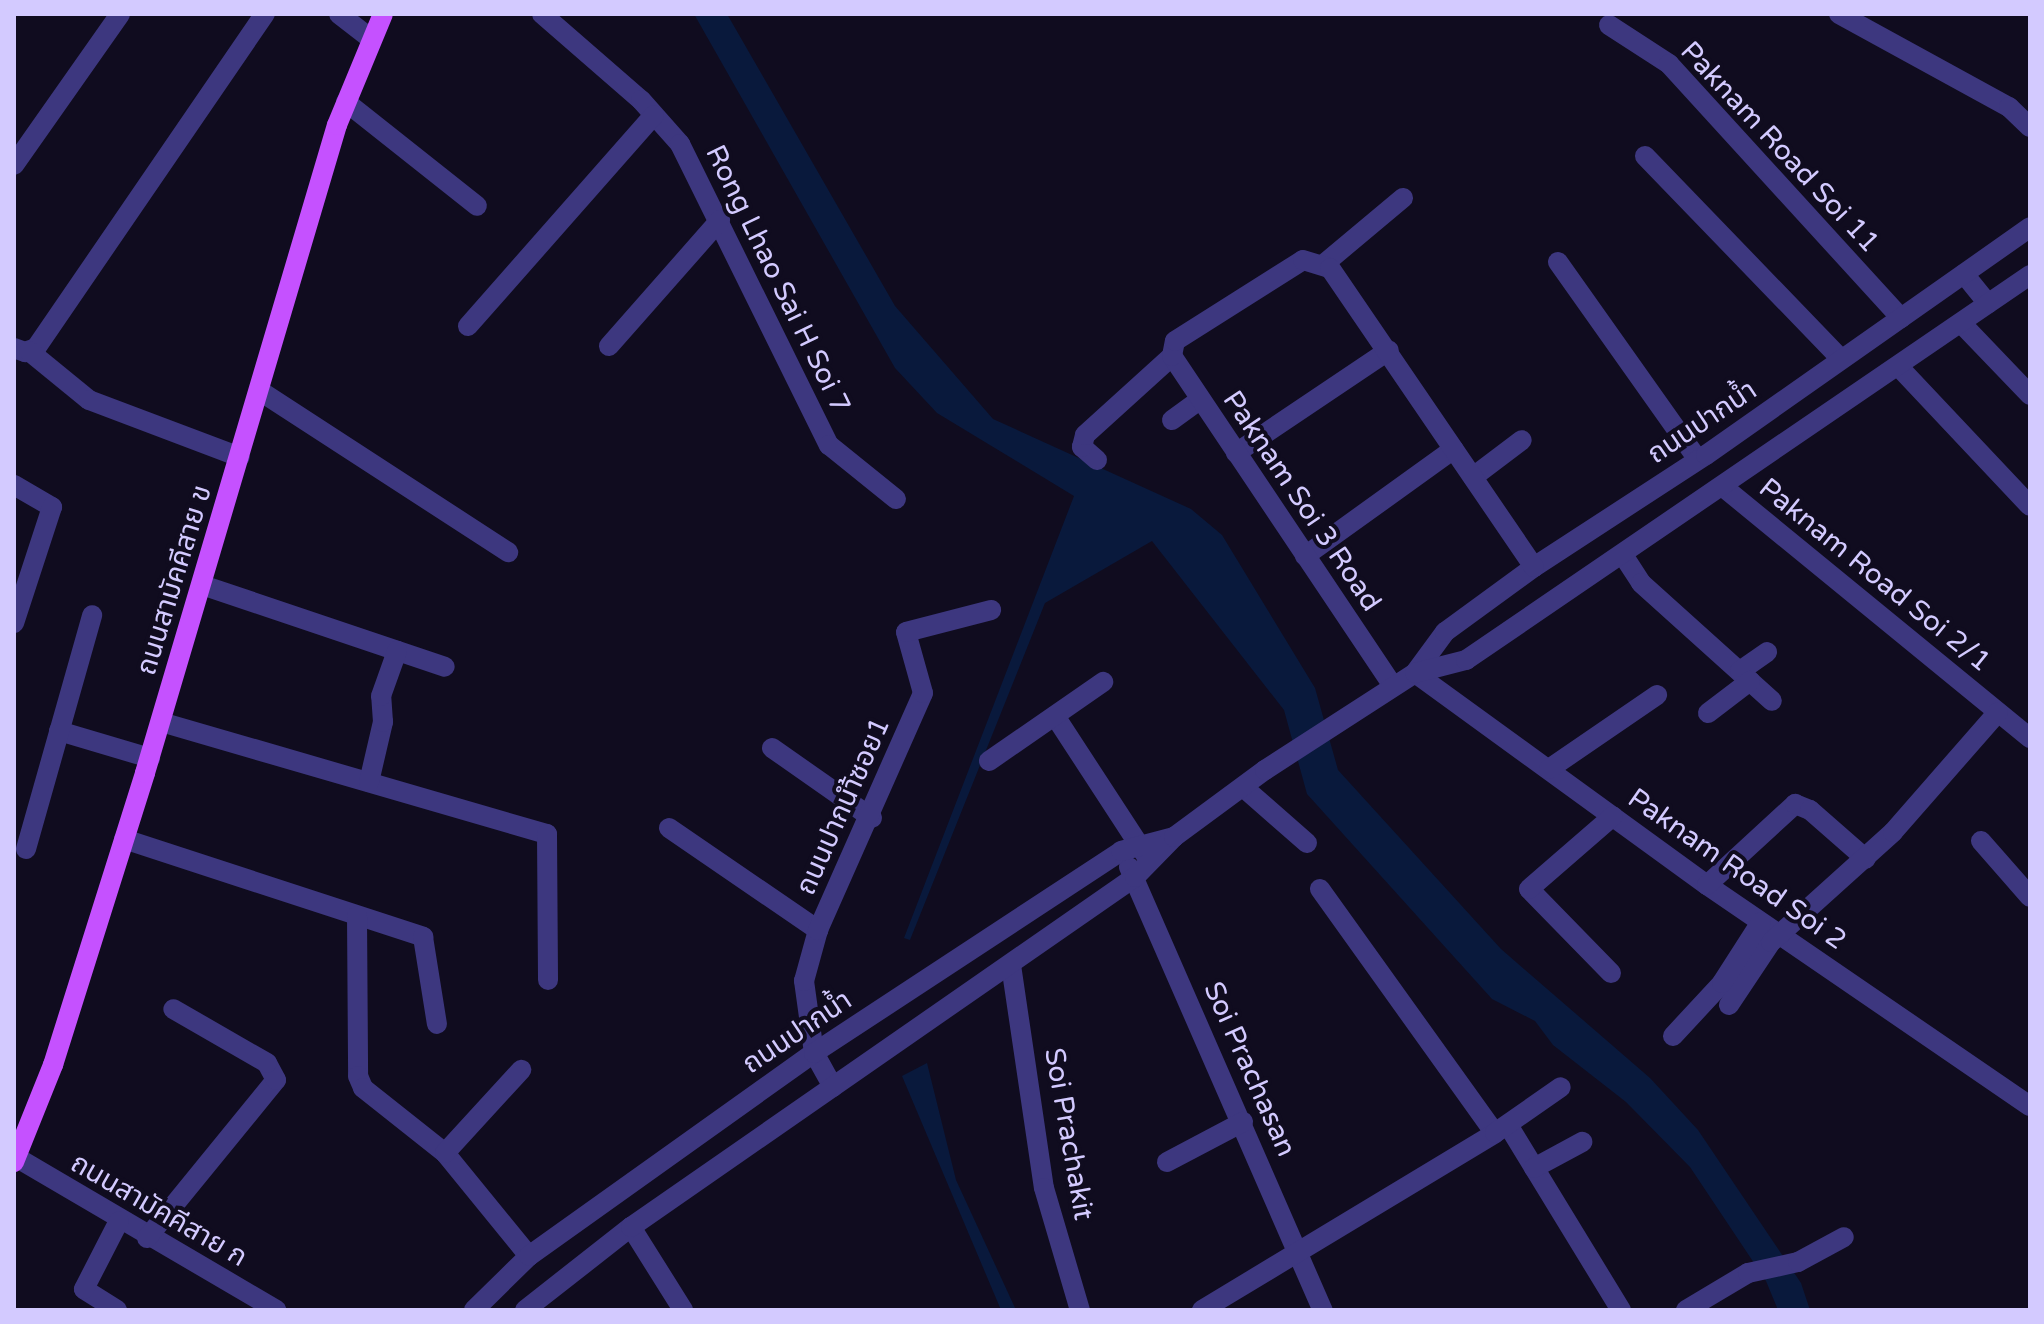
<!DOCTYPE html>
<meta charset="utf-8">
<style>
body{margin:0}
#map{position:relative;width:2044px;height:1324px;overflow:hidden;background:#100c1f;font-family:"Varela Round","Noto Sans Thai",sans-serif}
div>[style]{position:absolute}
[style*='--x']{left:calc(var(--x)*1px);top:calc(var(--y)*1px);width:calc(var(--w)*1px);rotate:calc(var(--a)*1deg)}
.water>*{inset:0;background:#09193c}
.minor>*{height:20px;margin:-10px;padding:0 10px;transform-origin:10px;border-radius:10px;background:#3d377f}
.major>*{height:20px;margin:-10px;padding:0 10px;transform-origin:10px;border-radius:10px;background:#c551ff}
span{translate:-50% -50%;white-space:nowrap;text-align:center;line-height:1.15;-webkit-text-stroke:8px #100c1f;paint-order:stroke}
.street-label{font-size:28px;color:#d3caff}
.frame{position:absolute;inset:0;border:16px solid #d3caff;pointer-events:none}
</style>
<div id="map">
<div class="water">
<i style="clip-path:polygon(694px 14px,727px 14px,895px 306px,993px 419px,1191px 509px,1222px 535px,1315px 688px,1338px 770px,1501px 949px,1650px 1078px,1698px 1130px,1801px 1283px,1810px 1310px,1778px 1310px,1766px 1281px,1690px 1167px,1626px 1102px,1553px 1045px,1535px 1021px,1492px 999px,1307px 794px,1284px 710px,1152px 541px,1045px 603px,910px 940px,904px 938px,1074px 496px,937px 413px,895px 368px)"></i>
<i style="clip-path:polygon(927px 1063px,956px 1180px,1016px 1310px,1001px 1310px,902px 1076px)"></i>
</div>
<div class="minor">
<i style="--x:339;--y:14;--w:41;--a:38"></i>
<i style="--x:542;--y:14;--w:131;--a:41"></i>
<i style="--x:641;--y:100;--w:59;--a:48.4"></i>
<i style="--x:680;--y:144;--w:336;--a:63.7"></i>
<i style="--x:829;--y:445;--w:86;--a:38.9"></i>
<i style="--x:1839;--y:14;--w:194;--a:28.7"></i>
<i style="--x:2009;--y:107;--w:29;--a:44"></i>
<i style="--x:1609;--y:25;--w:72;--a:33"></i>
<i style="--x:1669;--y:64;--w:344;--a:47.6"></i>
<i style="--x:346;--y:102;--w:167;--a:38.4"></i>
<i style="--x:1645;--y:156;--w:282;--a:46"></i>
<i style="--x:14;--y:165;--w:184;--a:-54.9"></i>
<i style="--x:1558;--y:262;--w:242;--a:54.7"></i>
<i style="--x:1324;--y:264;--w:103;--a:-39.9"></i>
<i style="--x:1964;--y:274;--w:38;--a:51"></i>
<i style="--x:1961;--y:323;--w:100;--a:46.2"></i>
<i style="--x:468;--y:326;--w:281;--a:-48.6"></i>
<i style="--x:609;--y:346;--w:168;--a:-48.6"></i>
<i style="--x:14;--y:348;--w:12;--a:20"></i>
<i style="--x:25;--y:352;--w:12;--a:-20"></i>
<i style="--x:36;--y:348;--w:405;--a:-55.6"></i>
<i style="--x:29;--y:351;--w:77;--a:39.2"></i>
<i style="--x:89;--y:400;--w:161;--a:20.7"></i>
<i style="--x:1898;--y:366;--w:192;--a:46.7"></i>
<i style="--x:260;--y:391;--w:296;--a:33"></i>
<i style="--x:1172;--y:420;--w:34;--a:-36"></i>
<i style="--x:1236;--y:453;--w:184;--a:-33.9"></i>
<i style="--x:1097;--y:460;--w:20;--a:-139"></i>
<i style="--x:1082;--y:447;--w:12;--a:-76"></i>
<i style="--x:1085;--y:435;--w:118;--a:-42.2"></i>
<i style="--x:1473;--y:477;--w:61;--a:-37.1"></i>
<i style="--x:14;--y:485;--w:44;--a:30.1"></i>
<i style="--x:52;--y:507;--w:122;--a:108.1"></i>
<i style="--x:1722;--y:486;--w:398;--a:39.3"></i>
<i style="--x:1623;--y:555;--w:33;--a:57"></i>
<i style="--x:1641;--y:583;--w:176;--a:42"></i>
<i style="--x:1305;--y:556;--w:183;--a:-35.7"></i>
<i style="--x:202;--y:585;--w:256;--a:18.6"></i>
<i style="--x:1740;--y:671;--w:33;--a:-35"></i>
<i style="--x:1415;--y:673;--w:51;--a:-53.8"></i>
<i style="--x:1445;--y:632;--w:110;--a:-36.1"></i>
<i style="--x:1534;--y:567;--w:205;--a:-33.1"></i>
<i style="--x:1706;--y:455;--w:396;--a:-35.1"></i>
<i style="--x:1415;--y:673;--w:361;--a:36"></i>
<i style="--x:1707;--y:885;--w:391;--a:34.4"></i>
<i style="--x:1393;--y:686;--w:397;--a:-123.8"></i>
<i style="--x:1172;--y:356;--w:15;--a:-79"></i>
<i style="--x:1175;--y:341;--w:151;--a:-32.3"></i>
<i style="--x:1303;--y:260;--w:28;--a:17"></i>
<i style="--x:1330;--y:268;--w:362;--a:55.7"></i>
<i style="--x:1708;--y:713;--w:53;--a:-37.3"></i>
<i style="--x:1055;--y:716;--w:168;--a:56.9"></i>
<i style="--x:161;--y:722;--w:402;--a:16.2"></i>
<i style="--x:547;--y:834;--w:146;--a:89.6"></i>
<i style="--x:59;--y:731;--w:95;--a:16.5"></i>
<i style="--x:772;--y:748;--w:122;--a:35"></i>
<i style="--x:989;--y:761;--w:139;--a:-34.7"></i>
<i style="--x:1549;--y:769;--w:131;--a:-34.4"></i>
<i style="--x:369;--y:782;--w:62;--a:-76.9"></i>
<i style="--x:383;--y:722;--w:26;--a:-94"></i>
<i style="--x:381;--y:696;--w:48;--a:-70.4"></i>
<i style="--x:1243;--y:787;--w:85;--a:41.2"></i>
<i style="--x:669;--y:828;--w:181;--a:34.4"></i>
<i style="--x:124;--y:839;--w:315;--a:18.1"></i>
<i style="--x:423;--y:937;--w:88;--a:80.9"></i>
<i style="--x:1981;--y:841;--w:74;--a:48.8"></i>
<i style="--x:26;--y:849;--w:243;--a:-74.2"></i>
<i style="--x:1129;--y:867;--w:484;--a:66.4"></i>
<i style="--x:1707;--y:885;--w:120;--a:-42.6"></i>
<i style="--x:1795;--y:804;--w:16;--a:22"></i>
<i style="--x:1810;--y:810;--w:74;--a:41.2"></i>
<i style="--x:1320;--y:889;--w:300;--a:54.4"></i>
<i style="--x:357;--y:916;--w:160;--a:89.6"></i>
<i style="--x:358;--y:1076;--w:13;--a:67"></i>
<i style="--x:363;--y:1088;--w:105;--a:38.4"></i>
<i style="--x:445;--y:1153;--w:133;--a:50.8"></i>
<i style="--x:1011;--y:965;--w:225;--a:81.6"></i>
<i style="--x:1044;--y:1188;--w:127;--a:73.6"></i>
<i style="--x:1611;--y:973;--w:117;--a:-134.3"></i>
<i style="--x:1529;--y:889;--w:111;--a:-41"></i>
<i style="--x:1729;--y:1005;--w:76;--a:-56.3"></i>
<i style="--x:1771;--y:942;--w:164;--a:-42"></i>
<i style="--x:1893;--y:832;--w:159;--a:-48.8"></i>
<i style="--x:1673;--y:1036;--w:72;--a:-47.2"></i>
<i style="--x:1722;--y:983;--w:72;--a:-57.4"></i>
<i style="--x:833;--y:1087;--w:39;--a:-119"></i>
<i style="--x:814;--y:1053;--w:73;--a:-97.9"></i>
<i style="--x:804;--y:981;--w:53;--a:-74.6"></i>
<i style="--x:818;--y:930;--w:259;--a:-66.1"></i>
<i style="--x:923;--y:693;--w:63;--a:-105.6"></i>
<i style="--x:906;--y:632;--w:88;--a:-14.5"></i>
<i style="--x:1508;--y:1125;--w:217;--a:58.6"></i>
<i style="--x:445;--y:1153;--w:113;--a:-47.5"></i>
<i style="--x:14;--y:1156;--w:304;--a:30.4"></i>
<i style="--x:1167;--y:1162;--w:86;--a:-27.8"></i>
<i style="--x:1534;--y:1168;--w:55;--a:-28.4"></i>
<i style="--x:631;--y:1227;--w:98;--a:57.9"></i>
<i style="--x:147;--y:1238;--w:204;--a:-50.8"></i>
<i style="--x:276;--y:1080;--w:19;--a:-118"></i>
<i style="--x:267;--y:1063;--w:108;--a:-150.1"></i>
<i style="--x:117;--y:1310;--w:39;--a:-148"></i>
<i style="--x:84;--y:1289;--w:76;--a:-62.8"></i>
<i style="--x:474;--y:1310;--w:77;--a:-44.5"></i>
<i style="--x:529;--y:1256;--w:350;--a:-35.5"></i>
<i style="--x:814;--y:1053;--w:367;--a:-33.3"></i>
<i style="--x:1121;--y:851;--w:55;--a:-14.8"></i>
<i style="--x:525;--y:1310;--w:135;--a:-38.1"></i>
<i style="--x:631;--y:1227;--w:614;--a:-34.78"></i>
<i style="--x:1135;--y:877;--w:56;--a:-45.7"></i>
<i style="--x:1174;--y:837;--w:113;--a:-36.4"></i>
<i style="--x:1265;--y:770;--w:179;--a:-32.9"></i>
<i style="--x:1415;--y:673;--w:53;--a:-14.3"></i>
<i style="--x:1466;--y:660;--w:683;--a:-34.32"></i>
<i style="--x:1202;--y:1310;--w:342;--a:-31.1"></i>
<i style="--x:1495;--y:1133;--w:80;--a:-34.9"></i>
<i style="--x:1686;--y:1310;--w:72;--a:-30.8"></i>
<i style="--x:1748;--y:1273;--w:51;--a:-12.4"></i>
<i style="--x:1798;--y:1262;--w:52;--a:-28.5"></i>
</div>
<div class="major">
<i style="--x:14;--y:1162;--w:105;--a:-68.1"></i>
<i style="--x:53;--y:1065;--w:306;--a:-72.5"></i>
<i style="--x:145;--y:773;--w:676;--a:-73.5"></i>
<i style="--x:337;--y:125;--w:120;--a:-67.5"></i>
</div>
<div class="street-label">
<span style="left:1780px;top:147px;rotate:47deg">Paknam Road Soi 11</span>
<span style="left:778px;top:279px;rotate:64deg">Rong Lhao Sai H Soi 7</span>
<span style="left:1702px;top:422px;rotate:-34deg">ถนนปากน้ำ</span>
<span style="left:1302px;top:501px;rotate:56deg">Paknam Soi 3 Road</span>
<span style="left:1875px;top:575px;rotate:39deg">Paknam Road Soi 2/1</span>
<span style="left:174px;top:580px;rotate:-73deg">ถนนสามัคคีสาย ข</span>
<span style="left:843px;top:806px;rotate:-66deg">ถนนปากนำ้ซอย1</span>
<span style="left:1737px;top:869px;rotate:35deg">Paknam Road Soi 2</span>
<span style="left:797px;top:1032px;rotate:-34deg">ถนนปากน้ำ</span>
<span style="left:1250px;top:1069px;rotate:66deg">Soi Prachasan</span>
<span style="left:1069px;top:1134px;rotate:80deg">Soi Prachakit</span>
<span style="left:159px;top:1210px;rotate:30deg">ถนนสามัคคีสาย ก</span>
</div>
<div class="frame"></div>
</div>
